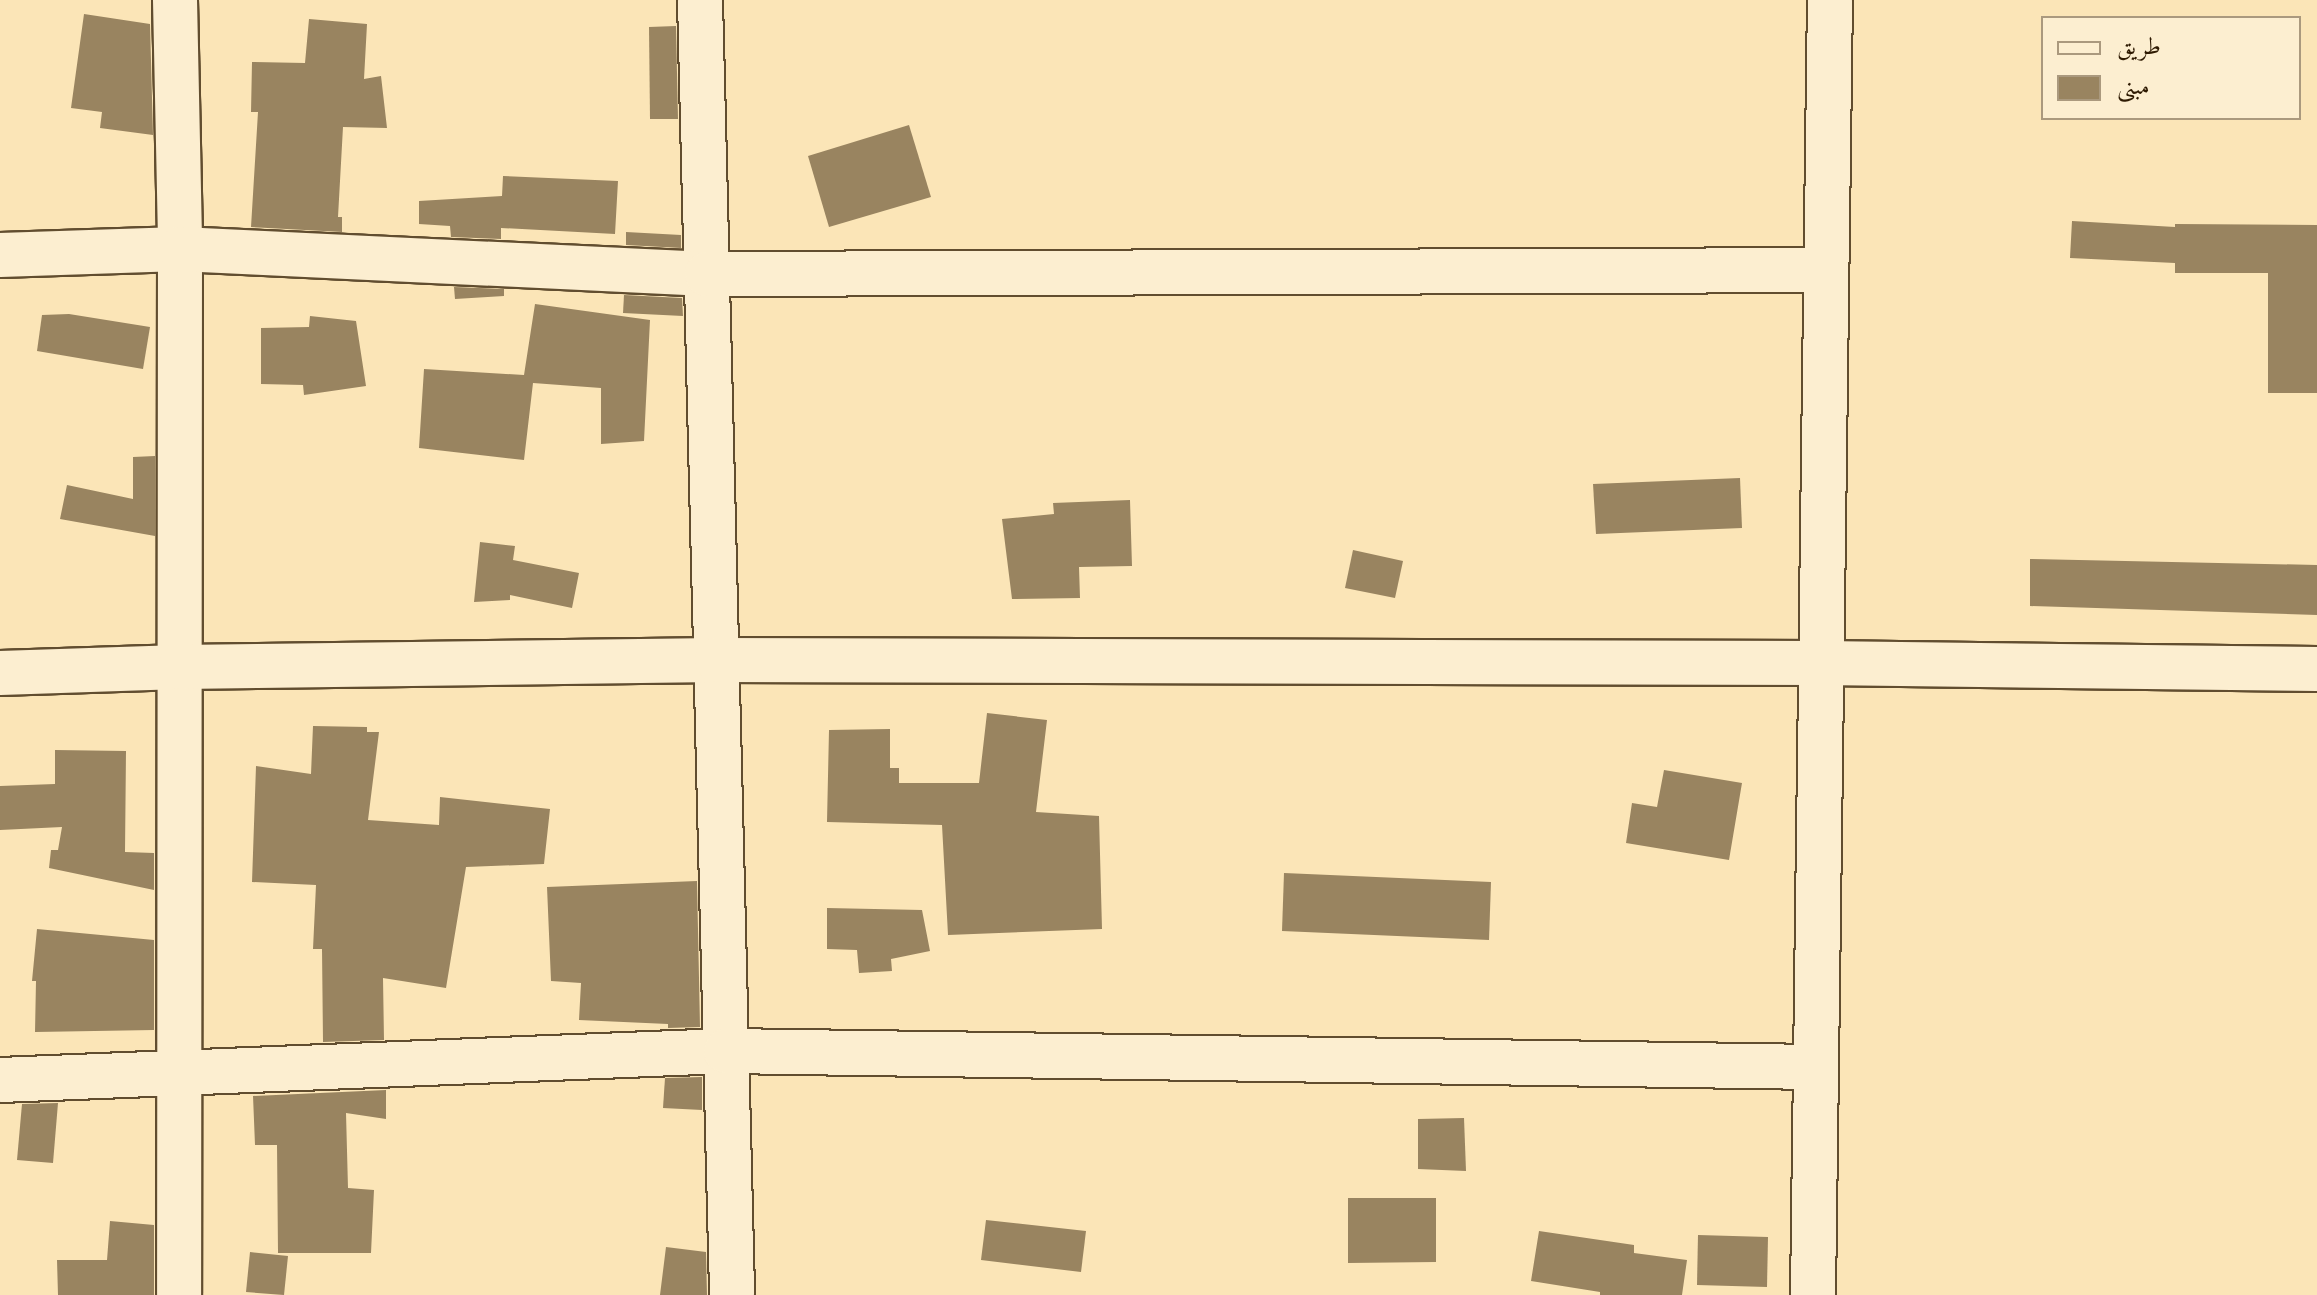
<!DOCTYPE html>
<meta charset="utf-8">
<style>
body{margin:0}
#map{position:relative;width:2317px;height:1295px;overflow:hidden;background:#fbe5b7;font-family:Alegreya,Amiri,serif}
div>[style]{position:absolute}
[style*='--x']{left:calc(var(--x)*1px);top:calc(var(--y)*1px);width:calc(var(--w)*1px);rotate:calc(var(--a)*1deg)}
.building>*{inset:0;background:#998460}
.roads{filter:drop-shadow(2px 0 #614d2f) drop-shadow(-2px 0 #614d2f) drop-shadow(0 2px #614d2f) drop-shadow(0 -2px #614d2f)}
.minor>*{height:44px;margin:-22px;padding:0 22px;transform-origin:22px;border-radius:22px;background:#fceed0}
span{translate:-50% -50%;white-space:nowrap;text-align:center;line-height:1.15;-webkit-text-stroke:7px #fceed0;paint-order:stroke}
.legend{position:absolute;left:2041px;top:16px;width:260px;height:104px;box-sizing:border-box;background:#fceed0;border:2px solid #aa997e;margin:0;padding:10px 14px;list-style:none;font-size:24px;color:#2e1a02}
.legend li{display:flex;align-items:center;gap:16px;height:40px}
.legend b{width:40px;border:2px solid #aa997e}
</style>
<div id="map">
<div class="building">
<i style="clip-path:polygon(84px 14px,150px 24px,153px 135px,100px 128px,102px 112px,71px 108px)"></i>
<i style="clip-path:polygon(309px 19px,367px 24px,364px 79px,381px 76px,387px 128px,343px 127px,338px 217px,342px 217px,342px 232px,251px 227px,258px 112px,251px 112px,252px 62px,305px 63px)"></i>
<i style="clip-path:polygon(676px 26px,678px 119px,650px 119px,649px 27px)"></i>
<i style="clip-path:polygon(909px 125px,931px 197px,829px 227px,808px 156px)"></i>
<i style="clip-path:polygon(503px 176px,618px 181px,615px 234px,501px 228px,501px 239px,451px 237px,450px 226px,419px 224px,419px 201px,502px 196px)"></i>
<i style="clip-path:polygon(2072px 221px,2175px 227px,2175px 224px,2317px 225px,2317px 393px,2268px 393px,2268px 273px,2175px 273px,2175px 263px,2070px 258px)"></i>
<i style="clip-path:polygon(626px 232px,681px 235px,681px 248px,626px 245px)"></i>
<i style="clip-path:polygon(454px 287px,504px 289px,504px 296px,455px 299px)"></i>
<i style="clip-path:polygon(624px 295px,682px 298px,683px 316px,623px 313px)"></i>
<i style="clip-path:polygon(535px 304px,650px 320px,644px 441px,601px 444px,601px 388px,533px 383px,524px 460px,419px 448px,424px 369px,524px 375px)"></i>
<i style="clip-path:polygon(69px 314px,150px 327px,143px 369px,37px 351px,42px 315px)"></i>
<i style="clip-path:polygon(310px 316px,356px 321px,366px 386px,304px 395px,303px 385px,261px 384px,261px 328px,309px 327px)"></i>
<i style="clip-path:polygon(155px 456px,155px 536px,60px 519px,67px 485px,133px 499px,133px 457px)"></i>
<i style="clip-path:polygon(1740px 478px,1742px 528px,1596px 534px,1593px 484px)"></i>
<i style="clip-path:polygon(1130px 500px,1132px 566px,1079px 567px,1080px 598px,1012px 599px,1002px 519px,1054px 514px,1053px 503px)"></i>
<i style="clip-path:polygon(480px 542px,515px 546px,513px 560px,579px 573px,572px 608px,510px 595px,510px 600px,474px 602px)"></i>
<i style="clip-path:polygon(1353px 550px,1403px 561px,1395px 598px,1345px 588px)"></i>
<i style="clip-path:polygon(2030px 559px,2317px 565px,2317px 615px,2030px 606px)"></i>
<i style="clip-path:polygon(987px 713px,1047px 720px,1036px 812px,1099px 816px,1102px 929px,948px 935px,942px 825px,827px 822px,829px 730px,890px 729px,890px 768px,899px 768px,899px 783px,979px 783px)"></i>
<i style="clip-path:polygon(313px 726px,367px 727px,367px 732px,379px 732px,368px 820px,439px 825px,440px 797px,550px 809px,544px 864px,466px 867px,446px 988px,383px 978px,384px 1040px,323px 1042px,322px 949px,313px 949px,316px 885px,252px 882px,256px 766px,311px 774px)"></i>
<i style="clip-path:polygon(55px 750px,126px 751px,125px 852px,154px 853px,154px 890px,49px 868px,51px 850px,58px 850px,62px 827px,0 830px,0 786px,55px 784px)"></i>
<i style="clip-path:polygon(1664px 770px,1742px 783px,1729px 860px,1626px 843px,1632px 803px,1657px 807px)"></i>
<i style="clip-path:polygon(1284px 873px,1491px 882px,1489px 940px,1282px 931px)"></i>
<i style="clip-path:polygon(697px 881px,700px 1027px,668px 1028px,668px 1024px,579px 1020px,581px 983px,551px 981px,547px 887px)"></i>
<i style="clip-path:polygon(827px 908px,922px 910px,930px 951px,891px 959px,892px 971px,859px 973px,857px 950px,827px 949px)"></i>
<i style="clip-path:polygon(37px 929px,154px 940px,154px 1030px,35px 1032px,36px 981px,32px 981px)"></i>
<i style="clip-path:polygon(702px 1077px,702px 1110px,663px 1108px,665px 1078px)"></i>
<i style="clip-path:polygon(386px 1090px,386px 1119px,346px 1113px,348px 1188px,374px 1190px,371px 1253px,278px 1253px,277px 1145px,255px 1145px,253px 1096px)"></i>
<i style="clip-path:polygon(58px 1103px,53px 1163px,17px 1160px,22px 1104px)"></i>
<i style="clip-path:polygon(1464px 1118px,1466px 1171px,1418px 1169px,1418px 1119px)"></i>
<i style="clip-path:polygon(1348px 1198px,1436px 1198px,1436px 1262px,1348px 1263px)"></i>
<i style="clip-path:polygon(986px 1220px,1086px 1231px,1081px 1272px,981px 1260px)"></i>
<i style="clip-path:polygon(110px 1221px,154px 1225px,154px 1295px,58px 1295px,57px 1260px,107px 1260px)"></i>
<i style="clip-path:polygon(1539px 1231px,1634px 1245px,1634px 1253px,1687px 1260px,1682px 1295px,1600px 1295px,1600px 1292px,1531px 1281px)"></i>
<i style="clip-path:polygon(1698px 1235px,1768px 1237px,1767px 1287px,1697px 1285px)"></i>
<i style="clip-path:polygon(666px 1247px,706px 1252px,707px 1295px,660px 1295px)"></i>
<i style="clip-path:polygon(250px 1252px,288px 1256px,284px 1295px,246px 1292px)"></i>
</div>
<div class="roads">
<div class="minor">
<i style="--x:175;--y:0;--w:249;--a:88.8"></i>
<i style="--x:180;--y:249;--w:1046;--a:90.05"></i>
<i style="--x:700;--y:0;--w:1295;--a:88.58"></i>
<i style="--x:0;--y:255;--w:180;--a:-1.9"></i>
<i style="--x:180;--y:249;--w:528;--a:2.72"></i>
<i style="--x:707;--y:274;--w:1119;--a:-0.2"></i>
<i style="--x:0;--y:673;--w:180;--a:-1.9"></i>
<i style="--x:180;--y:667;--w:537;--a:-0.75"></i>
<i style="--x:717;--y:660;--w:1104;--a:0.16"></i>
<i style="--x:1821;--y:663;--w:496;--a:0.7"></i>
<i style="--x:0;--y:1080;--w:727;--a:-2.29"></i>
<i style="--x:726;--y:1051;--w:1090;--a:0.84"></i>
<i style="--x:1813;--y:1295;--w:1295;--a:-89.25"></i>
</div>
</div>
<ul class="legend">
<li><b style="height:10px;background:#fceed0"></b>طريق</li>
<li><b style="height:22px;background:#998460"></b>مبنى</li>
</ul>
</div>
